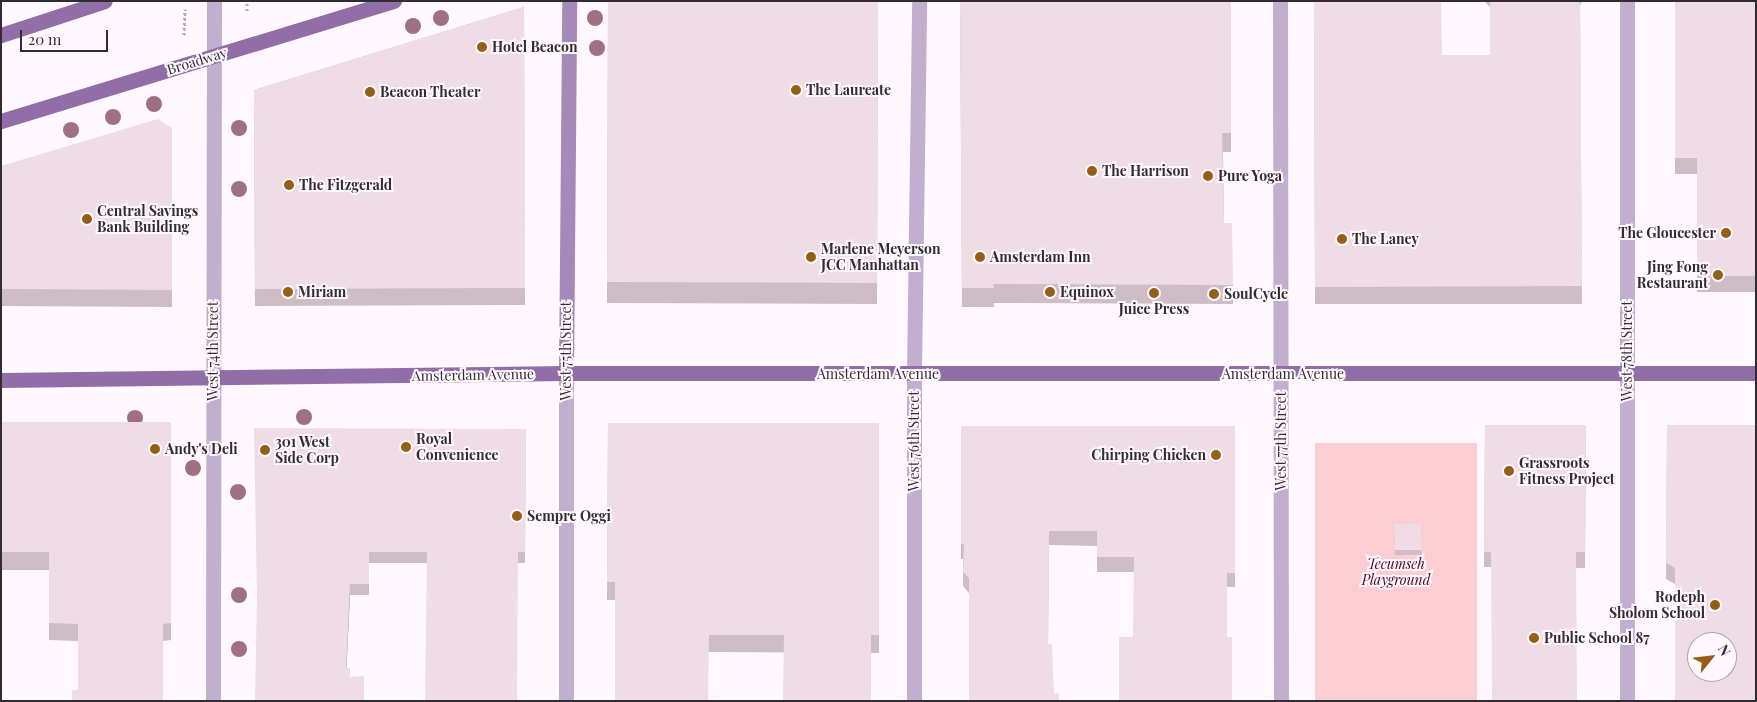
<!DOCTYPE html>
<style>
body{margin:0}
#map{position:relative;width:1757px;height:702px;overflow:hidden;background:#fff8fe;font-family:"Playfair Display",serif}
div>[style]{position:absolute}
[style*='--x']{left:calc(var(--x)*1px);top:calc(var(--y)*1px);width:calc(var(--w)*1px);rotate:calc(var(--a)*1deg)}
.green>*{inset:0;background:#fbced4}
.path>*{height:3px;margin-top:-1.5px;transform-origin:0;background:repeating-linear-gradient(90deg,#b0aaaf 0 2.5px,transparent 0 5px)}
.minor>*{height:15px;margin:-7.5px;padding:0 7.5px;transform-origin:7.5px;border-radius:7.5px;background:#c2afd0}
.secondary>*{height:15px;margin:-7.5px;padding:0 7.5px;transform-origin:7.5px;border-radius:7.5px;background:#a689b9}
.primary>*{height:15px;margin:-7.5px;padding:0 7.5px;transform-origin:7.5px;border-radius:7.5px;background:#926ea9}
.trees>*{width:16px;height:16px;margin:-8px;border-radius:50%;background:#a07082}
.wall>*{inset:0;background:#cebdc4}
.shaded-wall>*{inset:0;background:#a79aa0}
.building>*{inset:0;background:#efdce4}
.dots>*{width:14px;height:14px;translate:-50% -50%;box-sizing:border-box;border:2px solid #fff8fe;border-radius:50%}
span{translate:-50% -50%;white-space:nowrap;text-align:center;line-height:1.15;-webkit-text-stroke:4px #fff8fe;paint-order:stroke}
.poi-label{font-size:14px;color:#312c31;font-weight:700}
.left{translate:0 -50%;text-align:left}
.right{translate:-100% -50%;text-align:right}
.street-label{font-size:14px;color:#312c31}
.park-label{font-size:14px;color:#53001d;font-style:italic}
.frame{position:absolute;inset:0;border:2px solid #312c31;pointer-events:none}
.north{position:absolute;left:1687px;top:632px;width:50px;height:50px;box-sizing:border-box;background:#fff8fe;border:1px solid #ada6ac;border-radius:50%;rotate:61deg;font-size:14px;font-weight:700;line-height:20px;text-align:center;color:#312c31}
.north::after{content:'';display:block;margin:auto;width:18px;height:22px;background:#945e15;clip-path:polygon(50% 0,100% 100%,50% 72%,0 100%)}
.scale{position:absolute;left:20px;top:30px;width:88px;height:22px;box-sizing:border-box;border:2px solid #312c31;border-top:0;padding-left:6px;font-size:15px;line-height:18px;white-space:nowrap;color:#312c31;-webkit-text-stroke:4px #fff8fe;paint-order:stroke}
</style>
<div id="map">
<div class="green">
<i style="clip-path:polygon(1315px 443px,1477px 443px,1477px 701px,1315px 701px)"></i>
</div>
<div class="path">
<i style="--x:247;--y:11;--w:10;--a:-90"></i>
<i style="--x:184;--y:35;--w:26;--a:-88"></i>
</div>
<div class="minor">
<i style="--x:1280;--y:1;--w:700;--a:89.92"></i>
<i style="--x:1627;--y:1;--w:700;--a:90"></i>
<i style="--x:566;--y:373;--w:328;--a:90"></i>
<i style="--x:213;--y:701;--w:700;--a:-89.92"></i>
<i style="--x:914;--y:701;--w:328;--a:-90"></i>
<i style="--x:914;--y:373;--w:372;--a:-89.2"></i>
</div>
<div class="secondary">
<i style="--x:566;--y:373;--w:372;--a:-89.5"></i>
</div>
<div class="primary">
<i style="--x:1;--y:35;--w:109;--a:-18.1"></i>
<i style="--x:1;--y:121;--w:411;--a:-17"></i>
<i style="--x:1;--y:380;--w:565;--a:-0.71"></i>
<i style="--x:566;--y:373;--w:1190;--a:0"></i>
</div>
<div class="trees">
<i style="left:441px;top:18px"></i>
<i style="left:595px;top:18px"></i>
<i style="left:413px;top:26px"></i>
<i style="left:597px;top:48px"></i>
<i style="left:154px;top:104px"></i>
<i style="left:113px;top:117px"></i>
<i style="left:239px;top:128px"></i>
<i style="left:71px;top:130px"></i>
<i style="left:239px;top:189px"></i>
<i style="left:304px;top:417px"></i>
<i style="left:135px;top:418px"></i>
<i style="left:193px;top:468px"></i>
<i style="left:238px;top:492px"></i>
<i style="left:239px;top:595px"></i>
<i style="left:239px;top:649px"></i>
</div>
<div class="wall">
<i style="clip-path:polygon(608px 1px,878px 1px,877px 304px,607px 303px)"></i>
<i style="clip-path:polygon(960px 1px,1231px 1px,1231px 152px,1223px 152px,1224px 223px,1233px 285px,1233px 304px,994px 303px,994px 307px,962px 307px)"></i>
<i style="clip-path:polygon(1314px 1px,1442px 55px,1490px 55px,1490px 7px,1484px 1px,1582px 1px,1580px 6px,1582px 304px,1315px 304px)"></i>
<i style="clip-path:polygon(1675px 1px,1756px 1px,1756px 292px,1697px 292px,1697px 174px,1675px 174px)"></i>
<i style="clip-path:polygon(524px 7px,525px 305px,255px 306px,254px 90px)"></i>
<i style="clip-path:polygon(172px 128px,172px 307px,1px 306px,1px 166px)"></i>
<i style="clip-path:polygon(1px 422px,171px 422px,171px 640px,163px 641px,78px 690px,78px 641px,49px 640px,49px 570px,1px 570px)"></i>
<i style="clip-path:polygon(608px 423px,879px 423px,879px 653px,709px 652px,615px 600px,607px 600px)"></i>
<i style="clip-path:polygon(1485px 425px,1586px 425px,1585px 568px,1484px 567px)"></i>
<i style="clip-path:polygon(1667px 425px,1756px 425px,1675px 584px,1666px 579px)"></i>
<i style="clip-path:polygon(961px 426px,1235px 426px,1235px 587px,1227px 587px,1134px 572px,1097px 572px,1097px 546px,1049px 545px,1048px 644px,1054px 694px,1059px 701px,963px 586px,963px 559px,961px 559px)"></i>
<i style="clip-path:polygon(526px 429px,525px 563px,369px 563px,369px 595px,350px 595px,346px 668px,350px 677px,364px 701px,257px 602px)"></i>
<i style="clip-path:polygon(1421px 523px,1422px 555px,1395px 555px,1394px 524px)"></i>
</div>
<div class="shaded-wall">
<i style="clip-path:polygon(350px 584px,350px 595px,346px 679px,346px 668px)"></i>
</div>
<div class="building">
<i style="clip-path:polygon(608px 1px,878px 1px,877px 283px,607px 282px)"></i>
<i style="clip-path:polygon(960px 1px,1231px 1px,1231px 133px,1222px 133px,1224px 223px,1232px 223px,1233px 285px,993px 284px,994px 288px,962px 288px)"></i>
<i style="clip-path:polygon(1314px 1px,1441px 1px,1442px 55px,1490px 55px,1490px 1px,1580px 1px,1582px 286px,1315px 287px)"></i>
<i style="clip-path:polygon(1675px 1px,1756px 1px,1756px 276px,1697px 276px,1697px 158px,1675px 158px)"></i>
<i style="clip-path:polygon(524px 7px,525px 288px,255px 289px,254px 90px)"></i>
<i style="clip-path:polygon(158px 119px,172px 128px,172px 290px,1px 289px,1px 166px)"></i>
<i style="clip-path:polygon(1px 422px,171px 422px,171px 623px,163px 624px,163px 701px,72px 701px,72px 690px,78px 690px,78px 624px,49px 623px,49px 552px,1px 552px)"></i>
<i style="clip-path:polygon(608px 423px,879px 423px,879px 635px,871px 635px,871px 701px,783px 701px,784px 635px,709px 635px,708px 701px,615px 701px,615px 582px,607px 582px)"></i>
<i style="clip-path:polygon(1485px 425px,1586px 425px,1585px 552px,1576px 552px,1577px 701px,1492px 701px,1491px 552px,1484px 552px)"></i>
<i style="clip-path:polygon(evenodd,1667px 425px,1756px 425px,1756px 701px,1675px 701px,1675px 568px,1666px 563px,1667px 425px,1697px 642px,1727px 642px,1727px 672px,1697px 672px,1697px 642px)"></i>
<i style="clip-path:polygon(961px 426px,1235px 426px,1235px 573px,1227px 573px,1227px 637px,1232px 637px,1232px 701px,1119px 701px,1119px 637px,1133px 637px,1134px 557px,1097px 557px,1097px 531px,1049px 531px,1048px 644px,1052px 644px,1054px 694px,1059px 693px,1059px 701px,969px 701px,969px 578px,963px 572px,964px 544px,961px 544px)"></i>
<i style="clip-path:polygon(254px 428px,526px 429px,525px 552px,518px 552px,517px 701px,425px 701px,427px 552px,369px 552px,369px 584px,350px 584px,346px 668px,350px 668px,350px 677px,364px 676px,364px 701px,255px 701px,257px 597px)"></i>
<i style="clip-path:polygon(1421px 523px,1422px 550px,1395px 550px,1394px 524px)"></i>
</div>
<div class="dots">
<i style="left:482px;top:47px;background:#945e15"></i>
<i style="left:796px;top:90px;background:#945e15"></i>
<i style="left:370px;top:92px;background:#945e15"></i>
<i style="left:1092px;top:171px;background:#945e15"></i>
<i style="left:1208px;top:176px;background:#945e15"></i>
<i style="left:289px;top:185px;background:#945e15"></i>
<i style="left:87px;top:219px;background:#945e15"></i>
<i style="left:1726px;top:233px;background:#945e15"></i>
<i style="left:1342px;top:239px;background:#945e15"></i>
<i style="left:811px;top:257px;background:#945e15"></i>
<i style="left:980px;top:257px;background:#945e15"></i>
<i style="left:1718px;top:275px;background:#945e15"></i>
<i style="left:288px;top:292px;background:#945e15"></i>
<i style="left:1050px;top:292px;background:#945e15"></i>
<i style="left:1154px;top:293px;background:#945e15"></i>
<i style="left:1214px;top:294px;background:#945e15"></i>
<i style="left:406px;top:447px;background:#945e15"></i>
<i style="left:155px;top:449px;background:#945e15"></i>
<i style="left:265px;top:450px;background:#945e15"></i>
<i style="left:1216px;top:455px;background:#945e15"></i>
<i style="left:1509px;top:471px;background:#945e15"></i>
<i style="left:517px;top:516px;background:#945e15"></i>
<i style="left:1715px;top:605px;background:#945e15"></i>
<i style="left:1534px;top:638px;background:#945e15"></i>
</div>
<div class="poi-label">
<span class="left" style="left:492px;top:47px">Hotel Beacon</span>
<span class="left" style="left:806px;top:90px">The Laureate</span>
<span class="left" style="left:380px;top:92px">Beacon Theater</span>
<span class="left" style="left:1102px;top:171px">The Harrison</span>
<span class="left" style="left:1218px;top:176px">Pure Yoga</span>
<span class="left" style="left:299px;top:185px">The Fitzgerald</span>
<span class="left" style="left:97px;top:219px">Central Savings<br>Bank Building</span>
<span class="right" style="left:1716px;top:233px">The Gloucester</span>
<span class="left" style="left:1352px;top:239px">The Laney</span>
<span class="left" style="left:821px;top:257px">Marlene Meyerson<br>JCC Manhattan</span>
<span class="left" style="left:990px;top:257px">Amsterdam Inn</span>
<span class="right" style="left:1708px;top:275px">Jing Fong<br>Restaurant</span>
<span class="left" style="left:298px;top:292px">Miriam</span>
<span class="left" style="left:1060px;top:292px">Equinox</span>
<span class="left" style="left:1224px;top:294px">SoulCycle</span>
<span style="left:1154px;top:309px">Juice Press</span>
<span class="left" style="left:416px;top:447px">Royal<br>Convenience</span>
<span class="left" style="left:275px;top:450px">301 West<br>Side Corp</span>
<span class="left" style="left:165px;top:449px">Andy's Deli</span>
<span class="right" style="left:1206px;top:455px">Chirping Chicken</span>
<span class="left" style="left:1519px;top:471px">Grassroots<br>Fitness Project</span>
<span class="left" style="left:527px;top:516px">Sempre Oggi</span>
<span class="right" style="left:1705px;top:605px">Rodeph<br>Sholom School</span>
<span class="left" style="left:1544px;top:638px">Public School 87</span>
</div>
<div class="street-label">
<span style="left:197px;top:61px;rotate:-17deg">Broadway</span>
<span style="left:213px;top:351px;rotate:-90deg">West 74th Street</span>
<span style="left:566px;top:351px;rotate:-90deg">West 75th Street</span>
<span style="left:1627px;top:351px;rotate:-90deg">West 78th Street</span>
<span style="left:878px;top:374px">Amsterdam Avenue</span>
<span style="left:1283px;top:374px">Amsterdam Avenue</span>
<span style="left:473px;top:375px;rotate:-1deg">Amsterdam Avenue</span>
<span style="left:914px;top:441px;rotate:-90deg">West 76th Street</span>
<span style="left:1281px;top:441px;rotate:-90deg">West 77th Street</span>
</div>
<div class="park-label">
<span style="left:1396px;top:572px">Tecumseh<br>Playground</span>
</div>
<div class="frame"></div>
<div class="north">N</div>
<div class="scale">20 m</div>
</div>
